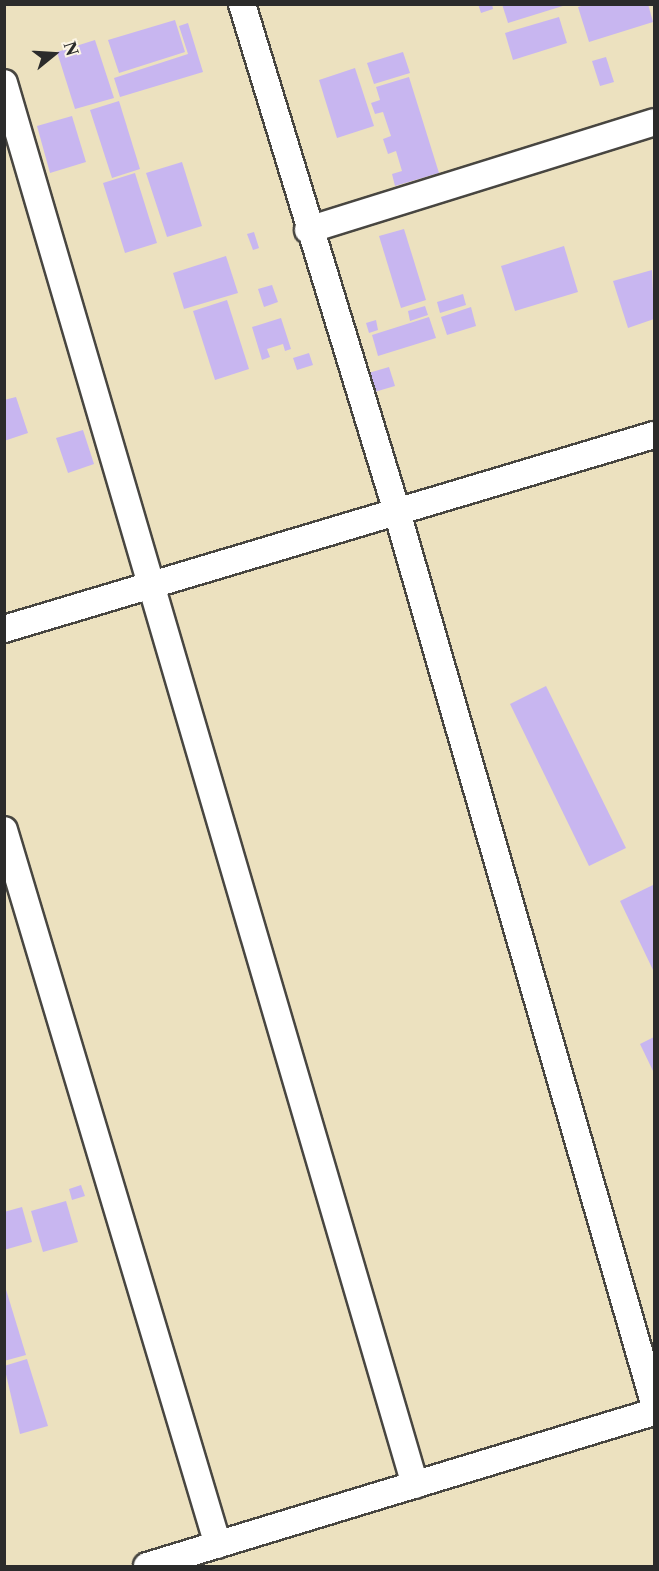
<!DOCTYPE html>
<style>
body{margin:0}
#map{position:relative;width:659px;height:1571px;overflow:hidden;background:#ece1bf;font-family:"Libre Caslon Text",serif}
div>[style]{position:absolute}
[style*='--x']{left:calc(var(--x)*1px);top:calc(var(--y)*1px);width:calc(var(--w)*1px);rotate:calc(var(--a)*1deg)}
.building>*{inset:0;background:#c8b6f0}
.roads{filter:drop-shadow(2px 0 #484641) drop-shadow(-2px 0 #484641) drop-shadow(0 2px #484641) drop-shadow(0 -2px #484641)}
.minor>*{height:26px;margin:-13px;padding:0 13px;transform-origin:13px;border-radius:13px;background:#fff}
span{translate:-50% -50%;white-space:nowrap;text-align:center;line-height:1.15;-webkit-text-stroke:6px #fcf5e5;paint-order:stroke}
.frame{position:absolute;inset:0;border:6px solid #2b2b2b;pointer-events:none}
.north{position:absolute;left:24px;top:24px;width:60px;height:60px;-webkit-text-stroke:4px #fcf5e5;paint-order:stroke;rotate:72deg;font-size:16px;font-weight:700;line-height:24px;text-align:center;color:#2b2b2b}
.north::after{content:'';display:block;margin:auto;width:21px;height:27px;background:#2b2b2b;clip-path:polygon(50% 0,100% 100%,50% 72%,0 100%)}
</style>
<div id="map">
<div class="building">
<i style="clip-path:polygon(478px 4px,492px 4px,493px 9px,481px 13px)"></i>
<i style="clip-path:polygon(502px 4px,566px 4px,566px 5px,508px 23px)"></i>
<i style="clip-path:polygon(587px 4px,648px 4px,653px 22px,589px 42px,578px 7px)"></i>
<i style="clip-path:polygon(559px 17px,567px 43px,513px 60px,505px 33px)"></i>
<i style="clip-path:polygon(175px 20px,185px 52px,119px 73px,108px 40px)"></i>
<i style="clip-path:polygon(188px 23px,203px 72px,120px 97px,114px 78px,188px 54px,179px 26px)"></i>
<i style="clip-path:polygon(95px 40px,114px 98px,75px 109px,57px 52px)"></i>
<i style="clip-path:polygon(403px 52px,410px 73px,374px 84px,367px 63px)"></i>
<i style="clip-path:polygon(606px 57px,614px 82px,600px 86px,592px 61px)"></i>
<i style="clip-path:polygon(355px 68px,374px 126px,337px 138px,319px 80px)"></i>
<i style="clip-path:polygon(409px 77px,439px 173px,395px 186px,392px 174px,402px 171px,396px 151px,388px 154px,383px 139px,391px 136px,383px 112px,375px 114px,371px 103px,380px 100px,376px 87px)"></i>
<i style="clip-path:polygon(119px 101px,140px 169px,112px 178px,90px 110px)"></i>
<i style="clip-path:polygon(72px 116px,86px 162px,50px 173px,37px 126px)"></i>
<i style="clip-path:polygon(182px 162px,202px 226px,167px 237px,146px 173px)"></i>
<i style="clip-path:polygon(135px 173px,157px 243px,125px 253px,103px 183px)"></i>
<i style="clip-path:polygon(404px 229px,426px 300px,401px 308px,379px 236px)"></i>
<i style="clip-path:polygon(254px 232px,259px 248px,253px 250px,247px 234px)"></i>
<i style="clip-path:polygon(564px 246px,578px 292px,515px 311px,501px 266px)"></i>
<i style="clip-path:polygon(226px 256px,238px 293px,184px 309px,173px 273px)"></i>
<i style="clip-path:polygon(652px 270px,654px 319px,628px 328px,613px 281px)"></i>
<i style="clip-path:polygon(272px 285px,278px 302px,264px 307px,258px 289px)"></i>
<i style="clip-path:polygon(463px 294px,466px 305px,440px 313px,437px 302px)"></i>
<i style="clip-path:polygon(227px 300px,249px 369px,215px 380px,193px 311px)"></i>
<i style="clip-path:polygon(425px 306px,428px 315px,410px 321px,408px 311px)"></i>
<i style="clip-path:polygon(471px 307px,476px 326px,447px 335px,441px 317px)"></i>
<i style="clip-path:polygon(429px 317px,436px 338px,378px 356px,372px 335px)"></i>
<i style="clip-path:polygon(281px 318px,291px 349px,285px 351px,283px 344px,267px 349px,270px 357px,262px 360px,252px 327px)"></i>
<i style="clip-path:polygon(376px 320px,378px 330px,369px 333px,366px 323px)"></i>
<i style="clip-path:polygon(309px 353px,313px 365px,297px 370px,293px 358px)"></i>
<i style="clip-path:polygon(389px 367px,395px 386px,371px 393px,365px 374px)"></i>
<i style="clip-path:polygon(16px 397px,28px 433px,4px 441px,4px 400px)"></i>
<i style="clip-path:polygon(83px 430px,94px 464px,68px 473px,56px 438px)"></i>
<i style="clip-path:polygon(546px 686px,626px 848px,589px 866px,510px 704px)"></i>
<i style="clip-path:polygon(653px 885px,654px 888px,654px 972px,620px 901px)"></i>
<i style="clip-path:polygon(654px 1037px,654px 1073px,640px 1044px)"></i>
<i style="clip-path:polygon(81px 1185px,85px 1196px,72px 1200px,69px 1189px)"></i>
<i style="clip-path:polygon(66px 1201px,78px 1242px,43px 1252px,31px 1211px)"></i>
<i style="clip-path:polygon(22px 1207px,32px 1242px,4px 1250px,4px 1212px)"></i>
<i style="clip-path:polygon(4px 1283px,26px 1355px,4px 1361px)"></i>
<i style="clip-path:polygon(27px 1359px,48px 1426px,20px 1434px,4px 1366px)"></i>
</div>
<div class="roads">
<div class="minor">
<i style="--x:242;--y:4;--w:531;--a:73.03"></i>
<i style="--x:397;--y:512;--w:927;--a:73.91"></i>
<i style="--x:4;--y:83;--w:1461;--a:73.66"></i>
<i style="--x:308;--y:230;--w:362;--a:-17.3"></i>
<i style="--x:4;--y:629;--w:678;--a:-16.62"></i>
<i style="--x:4;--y:830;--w:746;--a:73.34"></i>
<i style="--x:147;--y:1566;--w:530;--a:-16.9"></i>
</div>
</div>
<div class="frame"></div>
<div class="north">N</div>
</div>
